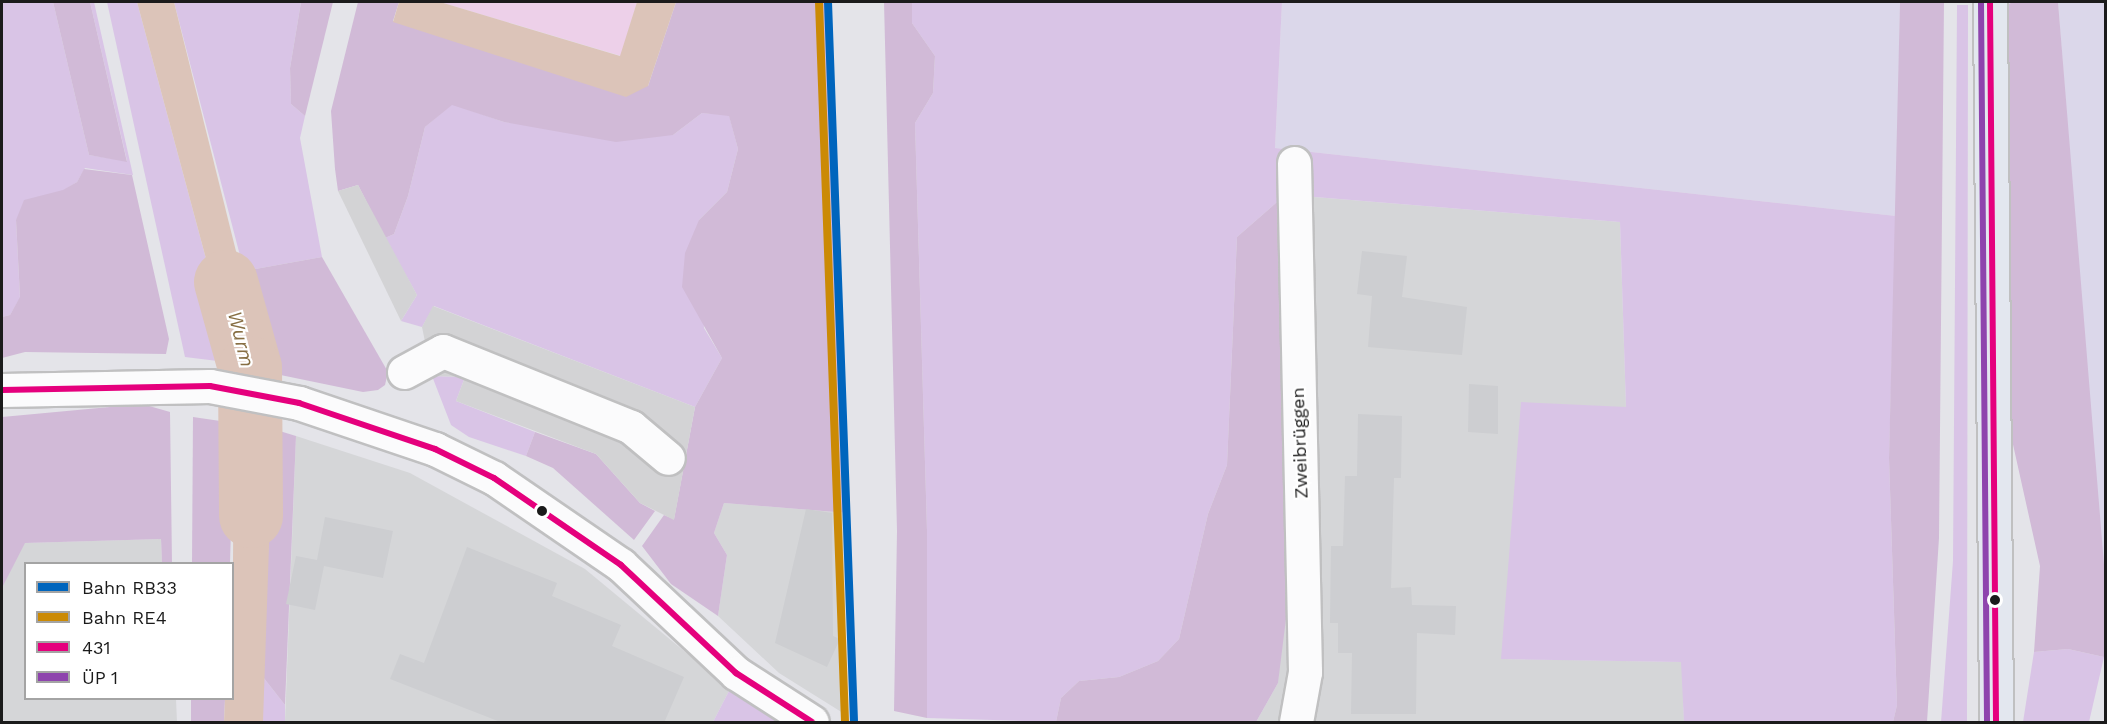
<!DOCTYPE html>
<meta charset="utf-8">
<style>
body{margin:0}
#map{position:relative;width:2107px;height:724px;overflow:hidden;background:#e4e4e9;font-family:"Work Sans",sans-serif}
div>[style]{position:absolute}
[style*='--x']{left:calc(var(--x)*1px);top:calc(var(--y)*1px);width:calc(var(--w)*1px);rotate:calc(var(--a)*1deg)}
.residential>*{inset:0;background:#d5d6d8}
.farmland>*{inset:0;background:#dbd7ea}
.grass>*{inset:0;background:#d9c4e6}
.forest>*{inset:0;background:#d1bad7}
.park>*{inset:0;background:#edd0e9}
.parking>*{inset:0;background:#d3d3d5}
.water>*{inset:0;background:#dcc4b9}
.river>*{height:64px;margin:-32px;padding:0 32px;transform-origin:32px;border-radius:32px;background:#dcc4b9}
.building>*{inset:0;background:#cdced1}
.roads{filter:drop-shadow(2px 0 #c0c0c1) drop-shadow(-2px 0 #c0c0c1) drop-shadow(0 2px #c0c0c1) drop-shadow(0 -2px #c0c0c1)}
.minor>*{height:33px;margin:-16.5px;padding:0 16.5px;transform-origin:16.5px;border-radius:16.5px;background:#fbfbfc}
.major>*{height:33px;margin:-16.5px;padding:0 16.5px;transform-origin:16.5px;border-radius:16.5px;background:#e3e7ef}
.bus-1>*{height:6px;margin:-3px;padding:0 3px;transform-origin:3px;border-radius:3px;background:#e5007d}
.bus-2>*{height:6px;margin:-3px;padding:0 3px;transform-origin:3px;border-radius:3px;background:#8e44ad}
.rail-1>*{height:8px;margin:-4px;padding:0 4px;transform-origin:4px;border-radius:4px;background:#0065bd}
.rail-2>*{height:8px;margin:-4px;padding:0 4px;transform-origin:4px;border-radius:4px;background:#cb8a05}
.dots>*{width:16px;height:16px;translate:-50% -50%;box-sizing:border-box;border:3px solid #fff;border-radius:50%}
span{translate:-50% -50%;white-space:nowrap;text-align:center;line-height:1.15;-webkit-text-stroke:4.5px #fff;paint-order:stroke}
.street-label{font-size:18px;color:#1b1b1b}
.water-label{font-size:20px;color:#876e43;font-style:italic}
.frame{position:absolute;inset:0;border:3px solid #1b1b1b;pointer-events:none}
.legend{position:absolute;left:24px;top:562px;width:210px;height:138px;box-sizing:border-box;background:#fff;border:2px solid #a4a4a4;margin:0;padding:8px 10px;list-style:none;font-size:18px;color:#1b1b1b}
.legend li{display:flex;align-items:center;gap:12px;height:30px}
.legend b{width:30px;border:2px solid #a4a4a4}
</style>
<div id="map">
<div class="residential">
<i style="clip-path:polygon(1277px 194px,1620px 222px,1626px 407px,1502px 659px,1682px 662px,1684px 722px,1256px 722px,1278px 683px,1288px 465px)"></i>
<i style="clip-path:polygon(296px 436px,410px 473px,585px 569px,730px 689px,713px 722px,285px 722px)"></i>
<i style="clip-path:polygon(724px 503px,848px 513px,843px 713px,779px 673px,718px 616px,727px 555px,714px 533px)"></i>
<i style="clip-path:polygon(161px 539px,162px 563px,26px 564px,26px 698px,176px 699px,177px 722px,2px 722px,2px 588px,24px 543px)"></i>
</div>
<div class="farmland">
<i style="clip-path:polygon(1282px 2px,1900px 2px,1896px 216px,1275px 148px)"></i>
<i style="clip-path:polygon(2058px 2px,2105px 2px,2105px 577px,2102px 577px)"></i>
</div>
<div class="grass">
<i style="clip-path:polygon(2px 2px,53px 2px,89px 155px,127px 161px,90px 2px,94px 2px,133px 175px,85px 168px,77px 182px,16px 220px,20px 298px,10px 315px,2px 317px)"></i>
<i style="clip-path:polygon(107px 2px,137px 2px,234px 363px,185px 357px)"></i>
<i style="clip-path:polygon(174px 2px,301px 2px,290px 68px,291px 104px,305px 116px,300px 138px,322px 257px,244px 271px)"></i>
<i style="clip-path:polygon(912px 2px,1282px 2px,1275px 148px,1896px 216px,1889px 458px,1897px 705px,1893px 722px,1684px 722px,1681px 662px,1501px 659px,1521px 402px,1626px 407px,1620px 222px,1278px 194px,1277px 202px,1237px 237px,1227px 465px,1208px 514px,1179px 639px,1158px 661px,1119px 677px,1079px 681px,1061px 698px,1056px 722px,927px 718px,927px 530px,915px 123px,933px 93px,935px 56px,912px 23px)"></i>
<i style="clip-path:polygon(1957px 5px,1968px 5px,1967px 722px,1941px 722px,1953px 561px)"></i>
<i style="clip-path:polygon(452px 104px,504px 122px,673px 135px,702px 113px,729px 115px,738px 149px,727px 192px,699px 220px,704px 328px,722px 358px,695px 407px,434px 306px,422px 327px,401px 321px,417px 295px,385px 238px,394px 234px,408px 196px,425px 127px)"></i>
<i style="clip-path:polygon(432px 376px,465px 377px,456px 401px,535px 432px,526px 456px,469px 437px,451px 425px)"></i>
<i style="clip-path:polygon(2068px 649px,2104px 657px,2089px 722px,2023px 722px,2034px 652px)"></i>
<i style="clip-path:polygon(263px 677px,285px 705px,285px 722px,263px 722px)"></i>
<i style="clip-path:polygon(730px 689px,782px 722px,713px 722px)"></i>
</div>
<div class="forest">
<i style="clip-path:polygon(53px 2px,90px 2px,127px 162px,89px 155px)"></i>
<i style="clip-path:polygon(301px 2px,333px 2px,305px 116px,291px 104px,290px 68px)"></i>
<i style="clip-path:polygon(358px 2px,399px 2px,393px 21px,648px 86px,676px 2px,825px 2px,848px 513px,724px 503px,714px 533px,727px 555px,718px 616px,671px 584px,642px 546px,664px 515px,674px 519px,695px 407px,722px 358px,682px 287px,685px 253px,699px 220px,727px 192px,738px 149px,729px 116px,702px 113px,673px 135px,616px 142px,504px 122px,452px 105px,425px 127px,408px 196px,394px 234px,385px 238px,358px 185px,338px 191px,335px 169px,331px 111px)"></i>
<i style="clip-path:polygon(884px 2px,912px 2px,912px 23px,935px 56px,933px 93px,915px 123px,927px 530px,927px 718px,894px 711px,897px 531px)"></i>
<i style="clip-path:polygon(1900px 2px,1944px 2px,1939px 538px,1927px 722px,1893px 722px,1897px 705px,1889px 458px)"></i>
<i style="clip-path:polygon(2014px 2px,2058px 2px,2105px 577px,2104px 657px,2068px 649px,2034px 652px,2040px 566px,2010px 431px,2006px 322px,2008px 4px)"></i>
<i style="clip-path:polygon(84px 169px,132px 175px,169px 339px,166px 354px,25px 352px,2px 358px,2px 317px,10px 315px,20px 297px,16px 220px,24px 200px,63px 190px,77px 182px)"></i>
<i style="clip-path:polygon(1277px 202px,1294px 554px,1278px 683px,1256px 722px,1056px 722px,1061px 698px,1079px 681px,1119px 677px,1158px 661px,1179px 639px,1208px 514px,1227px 465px,1237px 237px)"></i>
<i style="clip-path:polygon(322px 257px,388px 372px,385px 385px,378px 390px,363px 392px,266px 372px,244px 271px)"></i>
<i style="clip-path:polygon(142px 404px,170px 412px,172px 563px,162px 563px,161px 539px,25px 543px,2px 588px,2px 417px)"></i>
<i style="clip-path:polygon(193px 417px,234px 423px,230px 563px,192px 564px)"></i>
<i style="clip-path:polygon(273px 429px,296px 436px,285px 705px,263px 677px)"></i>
<i style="clip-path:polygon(535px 432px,596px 454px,640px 503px,655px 511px,634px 540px,553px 468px,526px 456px)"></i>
<i style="clip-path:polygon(191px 699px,225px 699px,224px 722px,191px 722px)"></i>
</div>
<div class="park">
<i style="clip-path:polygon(440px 2px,637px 2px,621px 56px)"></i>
</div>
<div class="parking">
<i style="clip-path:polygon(358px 185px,417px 295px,401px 321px,338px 191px)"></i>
<i style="clip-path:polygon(433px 306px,695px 407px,674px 520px,640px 503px,596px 454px,456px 401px,465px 377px,432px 376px,422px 327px)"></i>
</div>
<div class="water">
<i style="clip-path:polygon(137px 2px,174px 2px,266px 372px,234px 363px)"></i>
<i style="clip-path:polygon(399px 2px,440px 2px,620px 56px,637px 2px,676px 2px,648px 86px,626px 97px,393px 22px)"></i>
<i style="clip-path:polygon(234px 423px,273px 429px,263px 722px,224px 722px,225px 699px,232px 698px)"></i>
</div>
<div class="river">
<i style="--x:226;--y:282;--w:89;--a:74.4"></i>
<i style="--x:250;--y:368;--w:148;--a:89.6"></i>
</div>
<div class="building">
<i style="clip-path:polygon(1362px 251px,1407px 256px,1402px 297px,1467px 307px,1462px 355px,1368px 347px,1372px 296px,1357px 294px)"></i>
<i style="clip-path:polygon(1469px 384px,1498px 386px,1498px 434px,1468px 432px)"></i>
<i style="clip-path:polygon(1358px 414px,1402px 416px,1401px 478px,1394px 478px,1391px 588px,1411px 587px,1412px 605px,1456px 606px,1455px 635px,1417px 633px,1416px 714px,1351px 714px,1352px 653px,1338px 653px,1338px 623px,1330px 623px,1331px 546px,1343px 546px,1345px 476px,1357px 476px)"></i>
<i style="clip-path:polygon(806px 509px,832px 513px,833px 636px,840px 639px,827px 667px,775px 643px)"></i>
<i style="clip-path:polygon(325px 517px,393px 531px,383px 578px,324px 566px,315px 610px,286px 604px,296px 556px,317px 560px)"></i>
<i style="clip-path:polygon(467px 547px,557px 583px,552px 596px,621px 625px,612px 646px,684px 677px,664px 723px,503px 723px,390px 679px,400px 654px,424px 663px)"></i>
</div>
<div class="roads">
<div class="minor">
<i style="--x:1294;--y:163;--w:509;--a:88.76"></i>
<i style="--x:1305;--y:672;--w:51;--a:100.2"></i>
<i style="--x:404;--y:372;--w:44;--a:-28.3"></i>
<i style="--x:443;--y:351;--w:203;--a:22"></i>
<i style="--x:631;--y:427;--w:48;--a:40"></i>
<i style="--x:2;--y:390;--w:208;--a:-1.1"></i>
<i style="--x:210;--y:386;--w:91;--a:10.8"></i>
<i style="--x:299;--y:403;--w:144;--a:18.7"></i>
<i style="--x:435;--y:449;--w:66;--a:26.2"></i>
<i style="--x:494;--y:478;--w:154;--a:34.4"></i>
<i style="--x:621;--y:565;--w:158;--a:43.2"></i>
<i style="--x:736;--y:673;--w:90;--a:32.8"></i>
</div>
<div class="major">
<i style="--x:1990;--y:2;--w:720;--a:89.52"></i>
</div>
</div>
<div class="bus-1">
<i style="--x:1990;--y:2;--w:720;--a:89.52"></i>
<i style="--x:2;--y:390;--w:208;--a:-1.1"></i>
<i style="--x:210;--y:386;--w:91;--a:10.8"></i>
<i style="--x:299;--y:403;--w:144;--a:18.7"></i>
<i style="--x:435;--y:449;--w:66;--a:26.2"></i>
<i style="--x:494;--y:478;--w:154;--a:34.4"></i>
<i style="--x:621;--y:565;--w:158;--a:43.2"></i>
<i style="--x:736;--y:673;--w:90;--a:32.8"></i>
</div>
<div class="bus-2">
<i style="--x:1981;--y:2;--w:720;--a:89.52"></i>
</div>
<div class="rail-1">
<i style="--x:828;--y:2;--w:720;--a:87.93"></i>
</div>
<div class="rail-2">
<i style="--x:819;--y:2;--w:720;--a:87.93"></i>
</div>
<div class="dots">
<i style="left:542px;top:511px;background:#1b1b1b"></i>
<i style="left:1995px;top:600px;background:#1b1b1b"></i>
</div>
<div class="street-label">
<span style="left:1300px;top:443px;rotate:-92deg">Zweibrüggen</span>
</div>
<div class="water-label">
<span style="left:241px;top:339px;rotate:76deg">Wurm</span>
</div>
<div class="frame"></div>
<ul class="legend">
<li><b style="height:8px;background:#0065bd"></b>Bahn RB33</li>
<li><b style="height:8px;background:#cb8a05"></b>Bahn RE4</li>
<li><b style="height:8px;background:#e5007d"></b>431</li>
<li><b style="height:8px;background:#8e44ad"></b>ÜP 1</li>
</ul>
</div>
